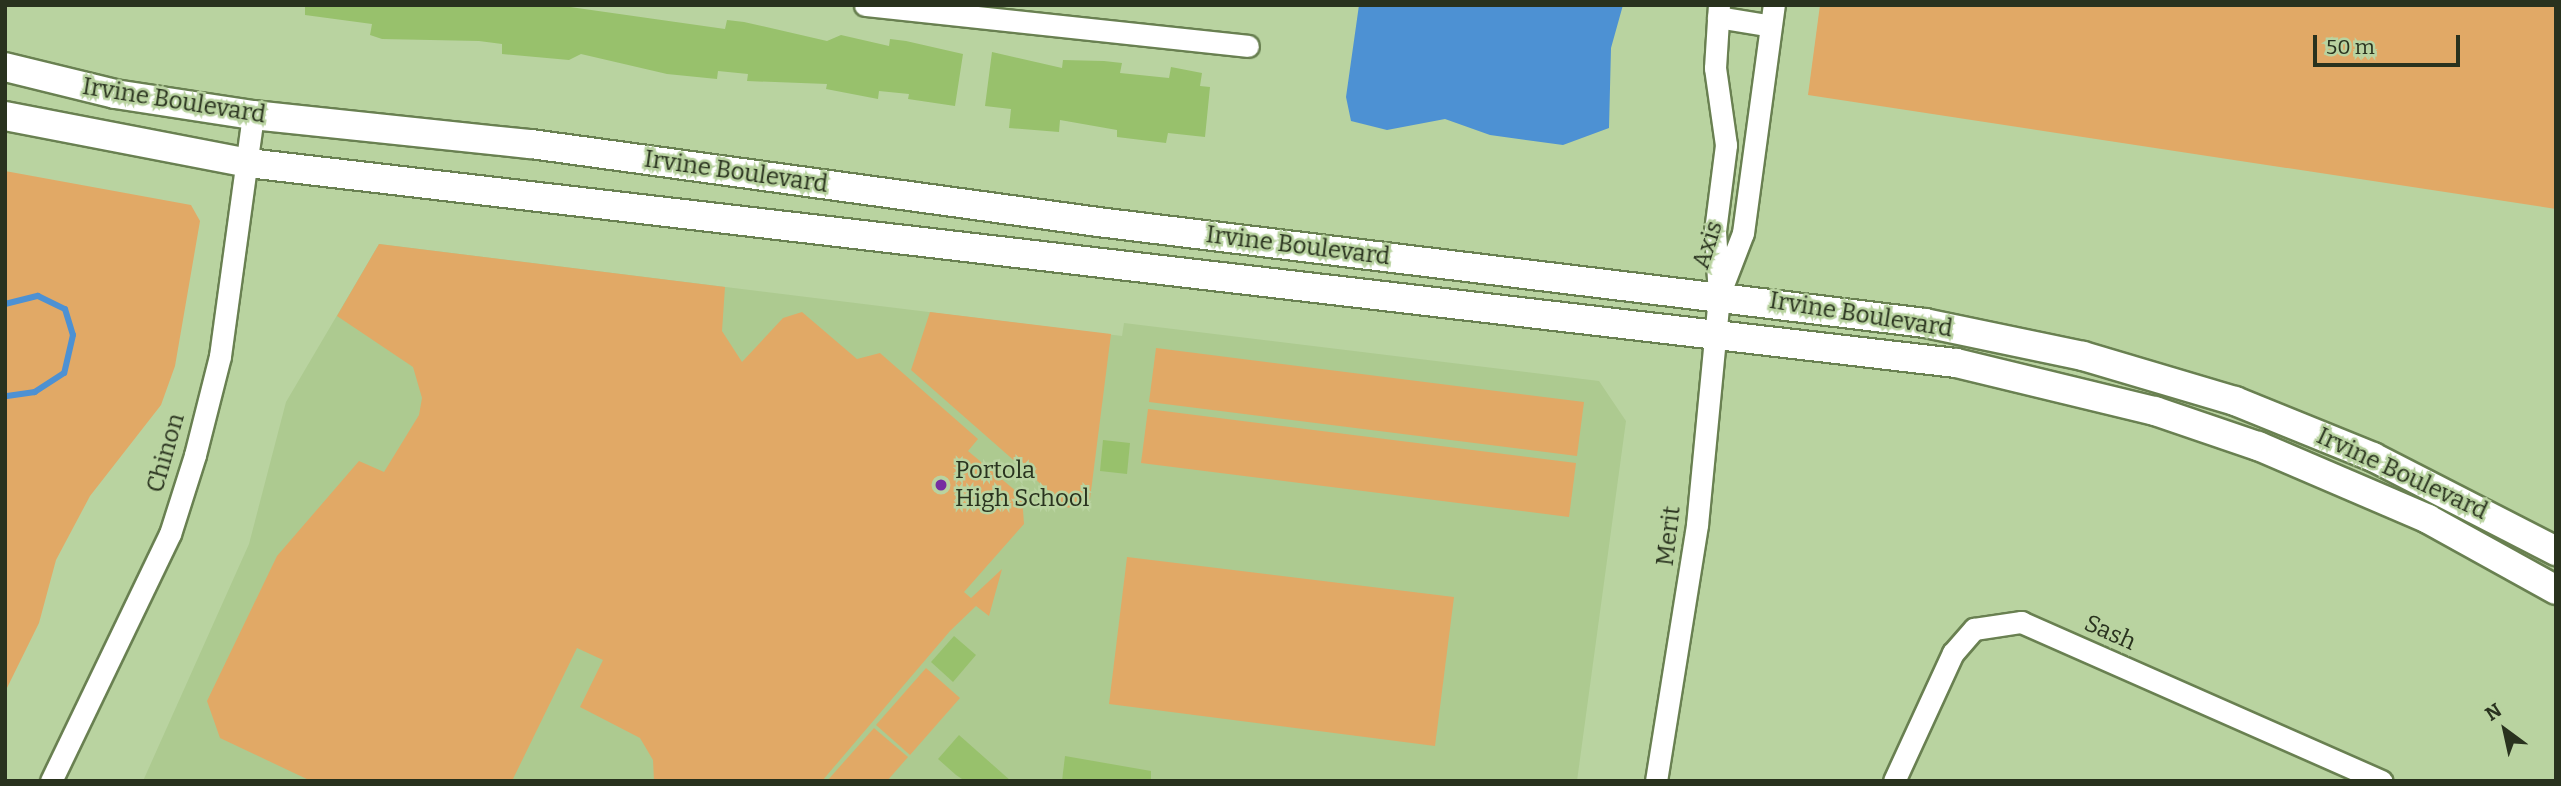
<!DOCTYPE html>
<style>
body{margin:0}
#map{position:relative;width:2561px;height:786px;overflow:hidden;background:#b9d3a0;font-family:Bitter,serif}
div>[style]{position:absolute}
[style*='--x']{left:calc(var(--x)*1px);top:calc(var(--y)*1px);width:calc(var(--w)*1px);rotate:calc(var(--a)*1deg)}
.built>*{inset:0;background:#adca90}
.green>*{inset:0;background:#e1a966}
.water>*{inset:0;background:#4d91d3}
.stream>*{height:6px;margin:-3px;padding:0 3px;transform-origin:3px;border-radius:3px;background:#4d91d3}
.building>*{inset:0;background:#98c16c}
.roads{filter:drop-shadow(2px 0 #698051) drop-shadow(-2px 0 #698051) drop-shadow(0 2px #698051) drop-shadow(0 -2px #698051)}
.minor>*{height:21px;margin:-10.5px;padding:0 10.5px;transform-origin:10.5px;border-radius:10.5px;background:#fff}
.major>*{height:28px;margin:-14px;padding:0 14px;transform-origin:14px;border-radius:14px;background:#fff}
.dots>*{width:19px;height:19px;translate:-50% -50%;box-sizing:border-box;border:4px solid #b9d3a0;border-radius:50%}
span{translate:-50% -50%;white-space:nowrap;text-align:center;line-height:1.15;-webkit-text-stroke:5px #b9d3a0;paint-order:stroke}
.street-label{font-size:24px;color:#29321e}
.poi-label{font-size:24px;color:#29321e}
.left{translate:0 -50%;text-align:left}
.frame{position:absolute;inset:0;border:7px solid #29321e;pointer-events:none}
.north{position:absolute;left:2470px;top:695px;width:70px;height:70px;-webkit-text-stroke:5px #b9d3a0;paint-order:stroke;rotate:327deg;font-size:19px;font-weight:700;line-height:28px;text-align:center;color:#29321e}
.north::after{content:'';display:block;margin:auto;width:24px;height:32px;background:#29321e;clip-path:polygon(50% 0,100% 100%,50% 72%,0 100%)}
.scale{position:absolute;left:2313px;top:35px;width:147px;height:32px;box-sizing:border-box;border:4px solid #29321e;border-top:0;padding-left:9px;font-size:21px;line-height:24px;white-space:nowrap;color:#29321e;-webkit-text-stroke:5px #b9d3a0;paint-order:stroke}
</style>
<div id="map">
<div class="built">
<i style="clip-path:polygon(379px 244px,1122px 336px,1124px 323px,1599px 381px,1626px 421px,1577px 781px,143px 781px,249px 544px,286px 402px)"></i>
</div>
<div class="green">
<i style="clip-path:polygon(1820px 5px,2556px 5px,2556px 209px,1808px 95px)"></i>
<i style="clip-path:polygon(5px 171px,191px 205px,200px 221px,175px 366px,161px 405px,90px 496px,56px 560px,39px 623px,5px 692px)"></i>
<i style="clip-path:polygon(379px 244px,725px 287px,722px 331px,742px 362px,783px 318px,802px 312px,857px 359px,880px 353px,978px 439px,968px 451px,1022px 496px,1024px 524px,964px 592px,971px 598px,1002px 569px,989px 616px,976px 606px,950px 631px,822px 781px,654px 781px,653px 760px,640px 738px,580px 707px,603px 660px,577px 648px,512px 781px,311px 781px,220px 738px,207px 701px,277px 556px,359px 461px,384px 472px,419px 415px,422px 398px,413px 367px,337px 316px)"></i>
<i style="clip-path:polygon(930px 312px,1111px 334px,1090px 499px,1068px 508px,911px 370px)"></i>
<i style="clip-path:polygon(1156px 348px,1584px 402px,1577px 456px,1149px 402px)"></i>
<i style="clip-path:polygon(1148px 409px,1576px 463px,1569px 517px,1141px 463px)"></i>
<i style="clip-path:polygon(1127px 557px,1454px 597px,1435px 746px,1109px 704px)"></i>
<i style="clip-path:polygon(926px 668px,960px 698px,910px 755px,876px 725px)"></i>
<i style="clip-path:polygon(874px 728px,908px 757px,887px 781px,827px 781px)"></i>
</div>
<div class="water">
<i style="clip-path:polygon(1359px 5px,1623px 5px,1611px 48px,1609px 128px,1563px 145px,1490px 135px,1445px 119px,1387px 130px,1351px 121px,1346px 97px)"></i>
</div>
<div class="stream">
<i style="--x:5;--y:304;--w:34;--a:-14"></i>
<i style="--x:38;--y:296;--w:30;--a:26"></i>
<i style="--x:65;--y:309;--w:27;--a:73"></i>
<i style="--x:73;--y:335;--w:39;--a:103"></i>
<i style="--x:64;--y:373;--w:35;--a:147"></i>
<i style="--x:35;--y:392;--w:30;--a:172"></i>
</div>
<div class="building">
<i style="clip-path:polygon(305px 5px,556px 5px,725px 29px,727px 20px,744px 22px,827px 41px,841px 35px,889px 46px,890px 39px,906px 41px,963px 54px,955px 106px,908px 99px,909px 94px,879px 91px,878px 99px,826px 89px,827px 84px,747px 81px,748px 74px,718px 71px,717px 79px,667px 74px,581px 54px,569px 60px,502px 54px,502px 44px,479px 41px,382px 39px,370px 35px,372px 24px,305px 15px)"></i>
<i style="clip-path:polygon(992px 52px,1062px 68px,1063px 60px,1104px 61px,1122px 63px,1120px 73px,1169px 78px,1171px 67px,1202px 73px,1200px 86px,1210px 87px,1205px 137px,1168px 133px,1166px 143px,1117px 137px,1117px 130px,1060px 120px,1059px 132px,1009px 128px,1011px 109px,985px 106px)"></i>
<i style="clip-path:polygon(1103px 440px,1130px 443px,1127px 474px,1100px 471px)"></i>
<i style="clip-path:polygon(954px 636px,976px 655px,953px 682px,931px 662px)"></i>
<i style="clip-path:polygon(959px 735px,1011px 781px,965px 781px,956px 775px,938px 759px)"></i>
<i style="clip-path:polygon(1065px 756px,1151px 771px,1151px 781px,1062px 781px)"></i>
</div>
<div class="roads">
<div class="minor">
<i style="--x:865;--y:5;--w:385;--a:6.1"></i>
<i style="--x:1718;--y:17;--w:50;--a:9.3"></i>
<i style="--x:1721;--y:290;--w:61;--a:-68.9"></i>
<i style="--x:1743;--y:233;--w:230;--a:-82.3"></i>
<i style="--x:51;--y:781;--w:274;--a:-64.3"></i>
<i style="--x:170;--y:534;--w:83;--a:-72.4"></i>
<i style="--x:195;--y:455;--w:102;--a:-75.8"></i>
<i style="--x:220;--y:356;--w:243;--a:-82.2"></i>
<i style="--x:1656;--y:781;--w:259;--a:-80.9"></i>
<i style="--x:1697;--y:525;--w:231;--a:-84.5"></i>
<i style="--x:1719;--y:295;--w:64;--a:-93.6"></i>
<i style="--x:1715;--y:231;--w:87;--a:-82.7"></i>
<i style="--x:1726;--y:145;--w:78;--a:-98.1"></i>
<i style="--x:1715;--y:68;--w:63;--a:-86.4"></i>
<i style="--x:1894;--y:781;--w:141;--a:-65.3"></i>
<i style="--x:1953;--y:653;--w:32;--a:-49"></i>
<i style="--x:1974;--y:629;--w:48;--a:-8.5"></i>
<i style="--x:2021;--y:622;--w:394;--a:23.8"></i>
</div>
<div class="major">
<i style="--x:5;--y:67;--w:113;--a:13.8"></i>
<i style="--x:115;--y:94;--w:140;--a:8.7"></i>
<i style="--x:253;--y:115;--w:280;--a:6"></i>
<i style="--x:531;--y:144;--w:572;--a:7.83"></i>
<i style="--x:1098;--y:222;--w:833;--a:6.96"></i>
<i style="--x:1925;--y:323;--w:161;--a:11.8"></i>
<i style="--x:2083;--y:356;--w:159;--a:16.5"></i>
<i style="--x:2235;--y:401;--w:149;--a:22.1"></i>
<i style="--x:2373;--y:457;--w:206;--a:27.2"></i>
<i style="--x:5;--y:116;--w:248;--a:10.9"></i>
<i style="--x:248;--y:163;--w:1720;--a:6.68"></i>
<i style="--x:1956;--y:363;--w:205;--a:13.6"></i>
<i style="--x:2155;--y:411;--w:109;--a:18.8"></i>
<i style="--x:2258;--y:446;--w:185;--a:23.2"></i>
<i style="--x:2428;--y:519;--w:146;--a:29"></i>
</div>
</div>
<div class="dots">
<i style="left:941px;top:485px;background:#762ea1"></i>
</div>
<div class="street-label">
<span style="left:174px;top:101px;rotate:9deg">Irvine Boulevard</span>
<span style="left:736px;top:172px;rotate:8deg">Irvine Boulevard</span>
<span style="left:1708px;top:245px;rotate:-72deg">Axis</span>
<span style="left:1298px;top:246px;rotate:7deg">Irvine Boulevard</span>
<span style="left:1861px;top:315px;rotate:9deg">Irvine Boulevard</span>
<span style="left:166px;top:453px;rotate:-74deg">Chinon</span>
<span style="left:2402px;top:474px;rotate:25deg">Irvine Boulevard</span>
<span style="left:1669px;top:536px;rotate:-83deg">Merit</span>
<span style="left:2110px;top:633px;rotate:24deg">Sash</span>
</div>
<div class="poi-label">
<span class="left" style="left:955px;top:485px">Portola<br>High School</span>
</div>
<div class="frame"></div>
<div class="north">N</div>
<div class="scale">50 m</div>
</div>
